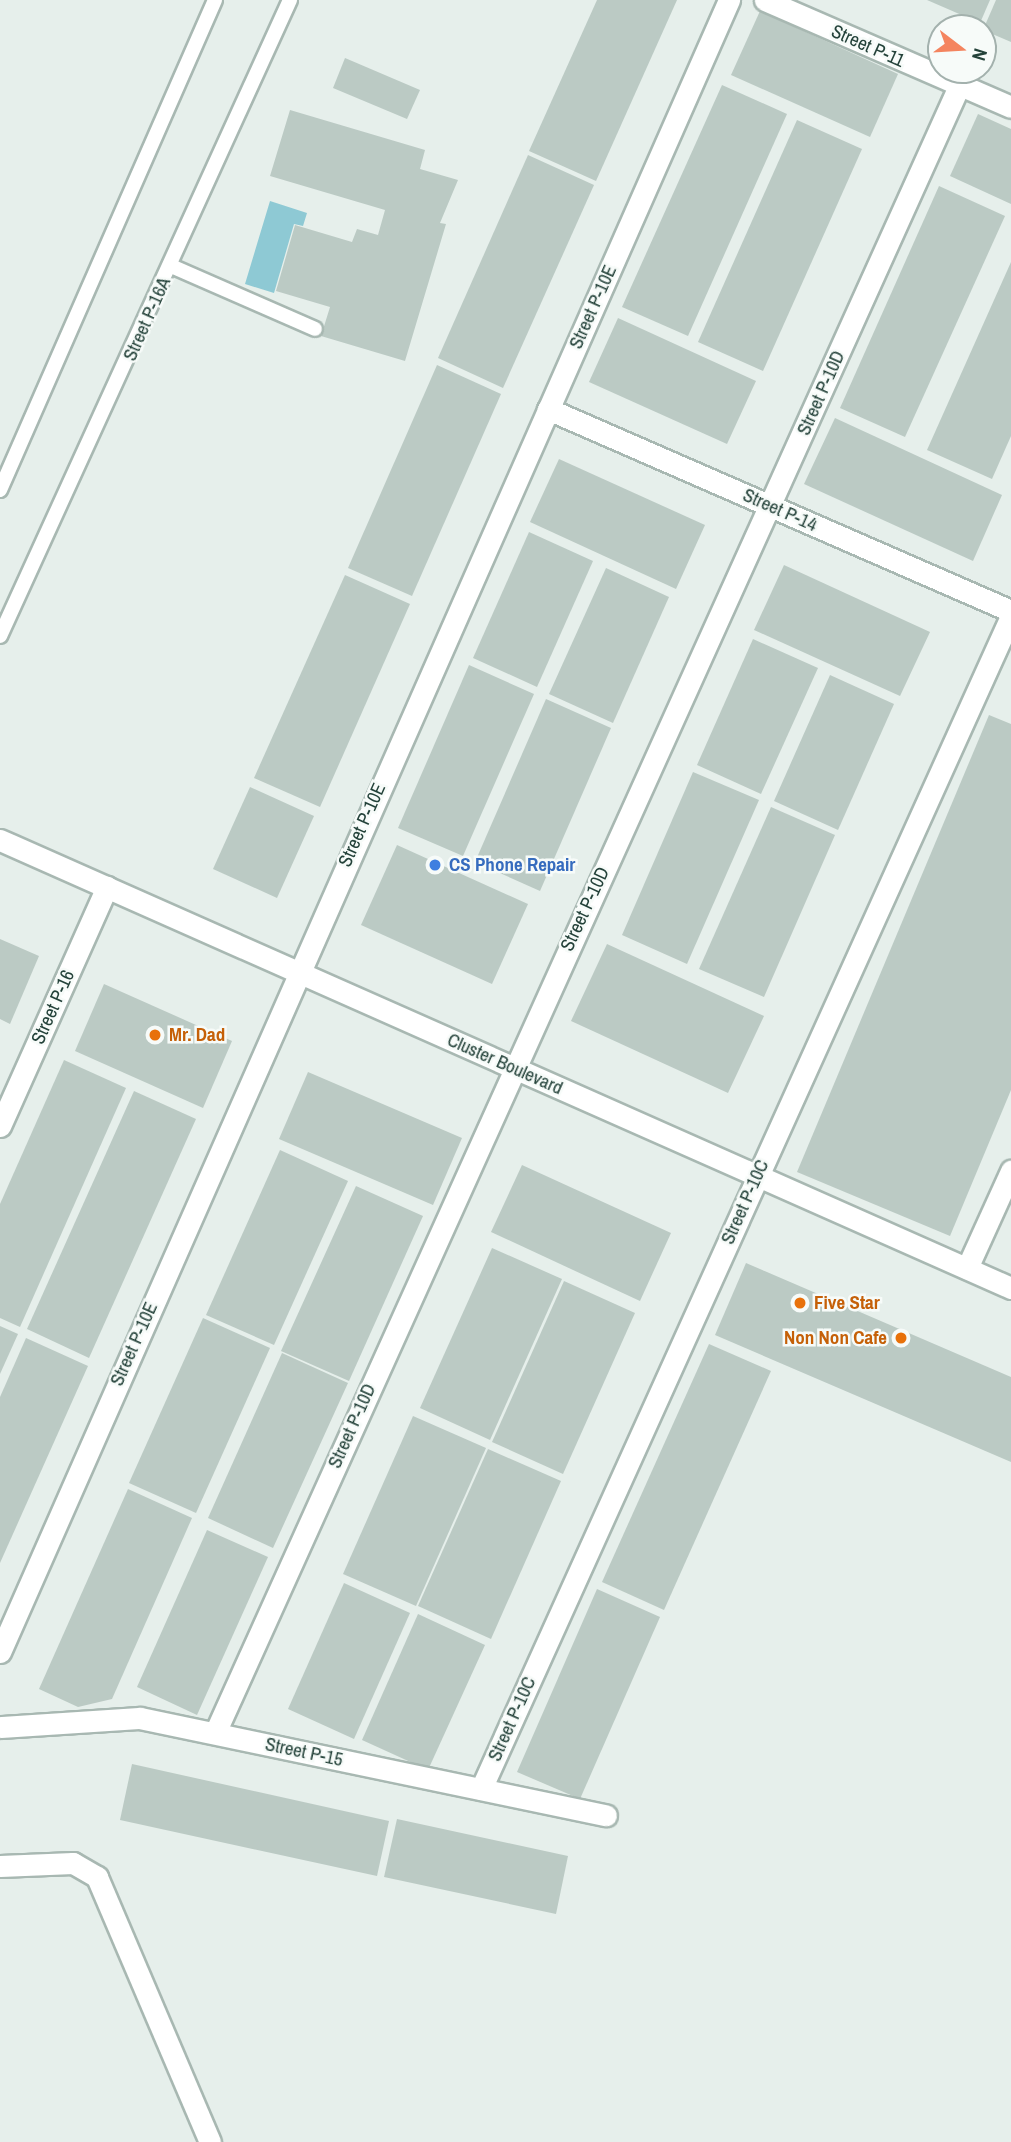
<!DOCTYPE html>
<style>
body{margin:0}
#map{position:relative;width:1011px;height:2142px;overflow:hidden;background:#e6efeb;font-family:"Archivo Narrow",sans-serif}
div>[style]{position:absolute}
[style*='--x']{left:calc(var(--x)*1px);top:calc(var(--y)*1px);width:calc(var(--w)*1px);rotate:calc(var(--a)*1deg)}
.water>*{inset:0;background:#8ec9d4}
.building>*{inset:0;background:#bbcac4}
.roads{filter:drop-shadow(2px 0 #a8b8b2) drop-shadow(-2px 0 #a8b8b2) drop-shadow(0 2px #a8b8b2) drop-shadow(0 -2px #a8b8b2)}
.service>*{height:14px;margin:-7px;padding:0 7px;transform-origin:7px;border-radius:7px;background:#fff}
.minor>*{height:21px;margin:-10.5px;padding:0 10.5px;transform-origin:10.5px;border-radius:10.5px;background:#fff}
.tertiary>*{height:21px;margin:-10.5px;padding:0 10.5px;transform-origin:10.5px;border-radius:10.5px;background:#fff}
.dots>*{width:19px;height:19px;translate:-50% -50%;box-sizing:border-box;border:4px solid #f7fbf9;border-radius:50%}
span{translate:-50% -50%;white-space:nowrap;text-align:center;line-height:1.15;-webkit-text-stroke:5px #f7fbf9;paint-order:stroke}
.street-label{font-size:19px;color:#24423a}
.shop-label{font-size:19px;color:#366cbe;font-weight:700}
.left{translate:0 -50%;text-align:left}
.food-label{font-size:19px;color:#c56008;font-weight:700}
.right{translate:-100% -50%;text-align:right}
.north{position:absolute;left:927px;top:14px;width:70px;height:70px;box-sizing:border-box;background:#f7fbf9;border:2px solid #a3b1ad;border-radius:50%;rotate:107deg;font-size:19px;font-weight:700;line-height:28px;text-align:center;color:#24423a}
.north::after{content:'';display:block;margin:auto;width:24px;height:32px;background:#f4845f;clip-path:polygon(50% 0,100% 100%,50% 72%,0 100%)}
</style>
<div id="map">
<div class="water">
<i style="clip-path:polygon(270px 201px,307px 213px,303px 226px,294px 224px,274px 293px,245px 284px)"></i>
</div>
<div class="building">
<i style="clip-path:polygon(597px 0,677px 0,596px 181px,529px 151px)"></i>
<i style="clip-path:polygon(927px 0,990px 0,980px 23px)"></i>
<i style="clip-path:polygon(996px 0,1011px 0,1011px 42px,983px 30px)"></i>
<i style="clip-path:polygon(760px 11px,898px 74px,870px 137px,731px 75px)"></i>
<i style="clip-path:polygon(345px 58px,420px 90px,407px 119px,333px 88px)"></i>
<i style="clip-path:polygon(722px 85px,787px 114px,688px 336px,622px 307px)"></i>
<i style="clip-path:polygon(290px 110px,425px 150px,420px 169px,458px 180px,440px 223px,446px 224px,405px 361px,321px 336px,330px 307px,276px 291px,295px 225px,352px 242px,357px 229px,378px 235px,385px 210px,270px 176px)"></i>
<i style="clip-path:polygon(978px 114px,1011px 129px,1011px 204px,950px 176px)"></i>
<i style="clip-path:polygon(797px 120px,862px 149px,763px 371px,698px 342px)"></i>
<i style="clip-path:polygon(528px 155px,594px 185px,503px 388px,438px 358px)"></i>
<i style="clip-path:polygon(939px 186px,1005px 216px,905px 437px,840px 408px)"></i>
<i style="clip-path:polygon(1011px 262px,1011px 436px,992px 479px,927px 450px)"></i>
<i style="clip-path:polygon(618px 318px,756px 381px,727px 444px,589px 382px)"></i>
<i style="clip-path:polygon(437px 365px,501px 394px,412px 596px,348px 568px)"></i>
<i style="clip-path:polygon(835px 418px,1002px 495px,973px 561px,804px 484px)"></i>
<i style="clip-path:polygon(559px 459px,705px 525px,676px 589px,530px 522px)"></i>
<i style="clip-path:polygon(529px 532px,593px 561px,537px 687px,473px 658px)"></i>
<i style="clip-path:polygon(784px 565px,930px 632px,900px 696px,754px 630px)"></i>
<i style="clip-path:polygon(606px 568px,669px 597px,613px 723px,549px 694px)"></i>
<i style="clip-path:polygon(345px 575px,410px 604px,320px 807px,254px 778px)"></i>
<i style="clip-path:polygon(753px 639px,818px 668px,761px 794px,697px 765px)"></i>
<i style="clip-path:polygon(469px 665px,534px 694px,463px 856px,398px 828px)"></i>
<i style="clip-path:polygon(830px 675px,894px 704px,838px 830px,774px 801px)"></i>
<i style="clip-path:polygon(546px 699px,611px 728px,540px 891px,475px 862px)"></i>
<i style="clip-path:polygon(989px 715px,1011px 724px,1011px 1090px,950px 1236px,797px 1172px)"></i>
<i style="clip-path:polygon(693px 772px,759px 800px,687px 964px,622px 935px)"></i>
<i style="clip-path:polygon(250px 787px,314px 816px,277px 898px,213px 869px)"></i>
<i style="clip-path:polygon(771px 807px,835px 835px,764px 997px,699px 969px)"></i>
<i style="clip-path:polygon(397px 845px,528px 904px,492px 984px,361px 925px)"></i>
<i style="clip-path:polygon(0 939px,39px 956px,10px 1024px,0 1019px)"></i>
<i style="clip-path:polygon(607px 944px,764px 1016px,728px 1093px,571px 1021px)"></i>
<i style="clip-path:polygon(104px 984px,232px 1041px,203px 1108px,75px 1051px)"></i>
<i style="clip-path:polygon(64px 1060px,126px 1088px,20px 1327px,0 1318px,0 1204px)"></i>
<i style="clip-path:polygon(308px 1072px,462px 1138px,433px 1205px,279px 1139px)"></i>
<i style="clip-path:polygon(134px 1091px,196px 1119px,89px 1358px,27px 1329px)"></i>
<i style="clip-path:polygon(280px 1150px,348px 1181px,274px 1345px,206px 1315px)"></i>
<i style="clip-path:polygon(522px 1165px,671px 1233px,640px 1301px,491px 1232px)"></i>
<i style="clip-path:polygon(356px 1186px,423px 1216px,349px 1381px,281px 1351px)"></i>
<i style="clip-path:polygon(492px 1248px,562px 1279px,490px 1440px,420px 1408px)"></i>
<i style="clip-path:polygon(746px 1263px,1011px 1377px,1011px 1462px,715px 1335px)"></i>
<i style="clip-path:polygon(564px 1281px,635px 1313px,563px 1474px,492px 1442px)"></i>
<i style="clip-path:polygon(203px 1318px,270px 1348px,196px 1513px,129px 1483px)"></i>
<i style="clip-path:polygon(0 1326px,18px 1334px,0 1374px)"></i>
<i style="clip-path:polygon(26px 1338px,88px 1366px,0 1563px,0 1397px)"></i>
<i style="clip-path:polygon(709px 1344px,771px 1371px,664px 1610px,602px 1582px)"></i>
<i style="clip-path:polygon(282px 1353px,348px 1383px,273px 1548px,208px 1518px)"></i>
<i style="clip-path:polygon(413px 1416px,486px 1448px,416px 1606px,343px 1574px)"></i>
<i style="clip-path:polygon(488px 1449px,561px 1481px,491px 1639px,418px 1606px)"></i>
<i style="clip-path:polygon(128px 1489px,192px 1518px,112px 1699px,78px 1707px,39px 1689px)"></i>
<i style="clip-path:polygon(207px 1530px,268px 1557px,197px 1715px,137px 1687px)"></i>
<i style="clip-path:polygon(344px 1583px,410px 1613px,354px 1739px,288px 1709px)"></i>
<i style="clip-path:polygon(597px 1589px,660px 1617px,580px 1799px,517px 1772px)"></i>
<i style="clip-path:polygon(418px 1614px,485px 1645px,428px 1770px,362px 1740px)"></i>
<i style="clip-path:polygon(132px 1764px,389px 1821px,377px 1876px,120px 1820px)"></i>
<i style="clip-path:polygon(397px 1819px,568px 1856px,556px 1914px,384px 1877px)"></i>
</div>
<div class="roads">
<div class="service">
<i style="--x:171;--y:266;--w:157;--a:23.6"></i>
<i style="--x:0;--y:490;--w:535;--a:-66.31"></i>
<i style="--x:0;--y:636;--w:699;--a:-65.49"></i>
</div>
<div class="minor">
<i style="--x:765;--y:0;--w:268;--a:23.5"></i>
<i style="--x:548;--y:409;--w:505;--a:23.57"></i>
<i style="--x:0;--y:1126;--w:262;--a:-65.9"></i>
<i style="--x:967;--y:1268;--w:107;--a:-65.6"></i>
<i style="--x:0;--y:1652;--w:1806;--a:-66.19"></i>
<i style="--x:0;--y:1727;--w:140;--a:-3.7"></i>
<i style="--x:140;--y:1718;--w:476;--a:11.8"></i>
<i style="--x:215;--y:1733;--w:1807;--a:-65.69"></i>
<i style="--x:481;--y:1789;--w:1287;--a:-65.68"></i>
<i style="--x:0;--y:1866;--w:73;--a:-2.4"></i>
<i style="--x:73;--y:1863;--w:28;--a:30"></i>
<i style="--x:97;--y:1877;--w:288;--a:66.9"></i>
</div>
<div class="tertiary">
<i style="--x:0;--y:840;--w:1106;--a:23.9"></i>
</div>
</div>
<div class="dots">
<i style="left:435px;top:865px;background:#3f7fe0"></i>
<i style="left:155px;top:1035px;background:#e8710a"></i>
<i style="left:800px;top:1303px;background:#e8710a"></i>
<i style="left:901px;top:1338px;background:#e8710a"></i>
</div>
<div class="street-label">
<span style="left:868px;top:46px;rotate:24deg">Street P-11</span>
<span style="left:593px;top:307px;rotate:-66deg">Street P-10E</span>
<span style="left:147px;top:319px;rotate:-66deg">Street P-16A</span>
<span style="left:821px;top:393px;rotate:-66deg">Street P-10D</span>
<span style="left:780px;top:510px;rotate:24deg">Street P-14</span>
<span style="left:362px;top:825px;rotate:-66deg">Street P-10E</span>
<span style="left:585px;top:909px;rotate:-65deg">Street P-10D</span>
<span style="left:53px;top:1007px;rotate:-66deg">Street P-16</span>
<span style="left:505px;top:1064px;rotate:24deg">Cluster Boulevard</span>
<span style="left:745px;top:1202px;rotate:-66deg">Street P-10C</span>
<span style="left:134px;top:1344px;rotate:-66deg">Street P-10E</span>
<span style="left:352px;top:1426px;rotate:-66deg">Street P-10D</span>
<span style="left:512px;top:1719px;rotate:-66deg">Street P-10C</span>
<span style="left:304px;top:1752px;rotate:12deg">Street P-15</span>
</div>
<div class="shop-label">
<span class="left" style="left:449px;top:865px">CS Phone Repair</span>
</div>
<div class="food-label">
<span class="left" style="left:169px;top:1035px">Mr. Dad</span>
<span class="left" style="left:814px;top:1303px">Five Star</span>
<span class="right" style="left:887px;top:1338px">Non Non Cafe</span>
</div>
<div class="north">N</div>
</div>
